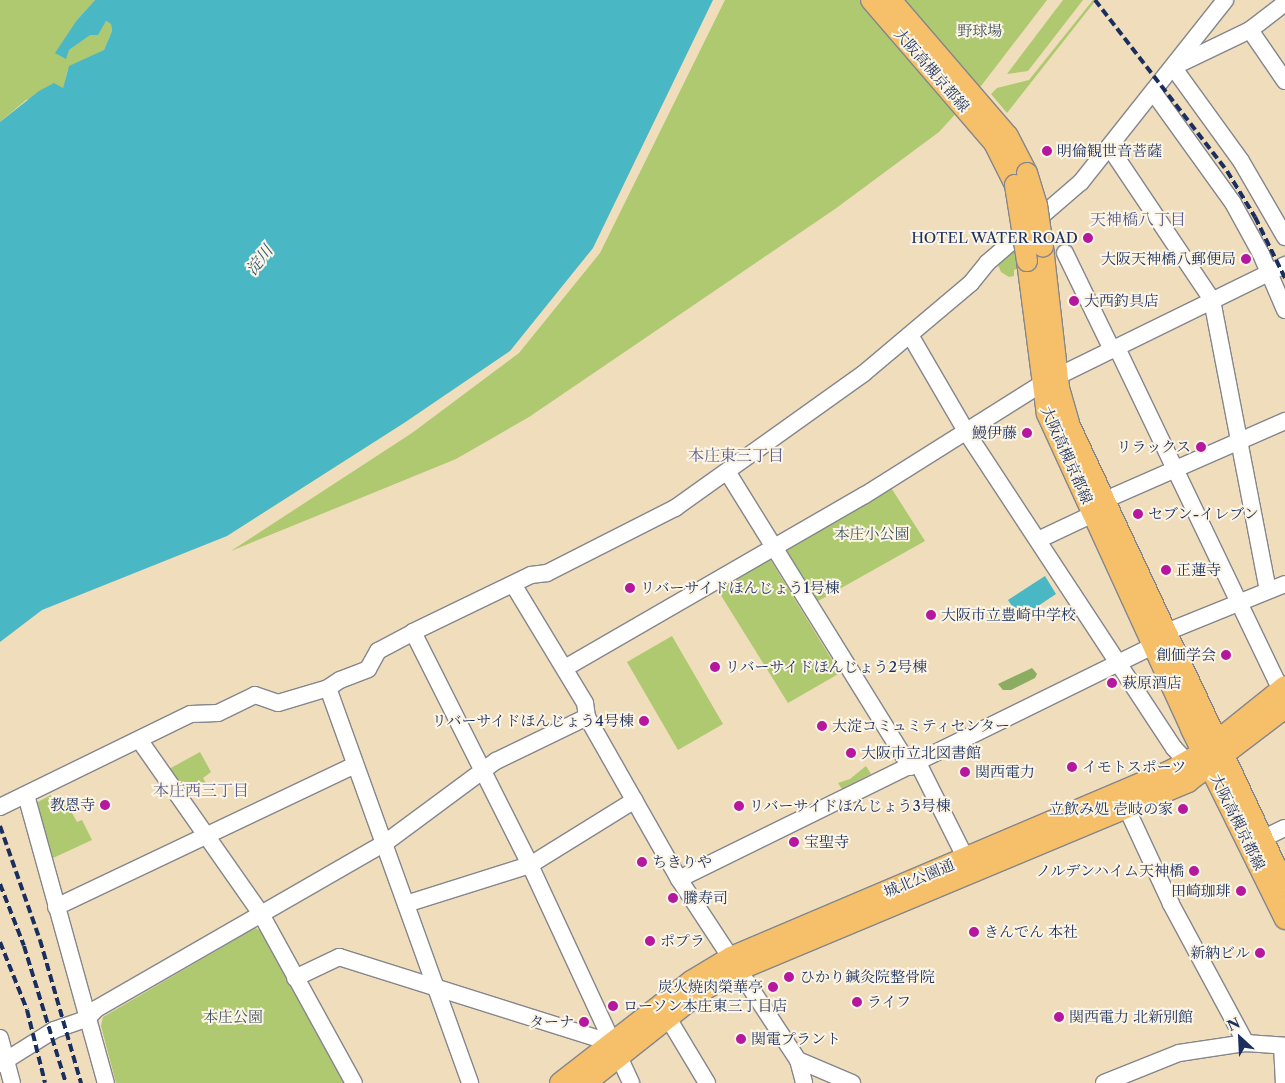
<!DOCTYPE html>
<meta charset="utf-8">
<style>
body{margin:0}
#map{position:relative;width:1285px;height:1083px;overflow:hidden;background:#efddbb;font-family:"Libre Caslon Text","Noto Serif JP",serif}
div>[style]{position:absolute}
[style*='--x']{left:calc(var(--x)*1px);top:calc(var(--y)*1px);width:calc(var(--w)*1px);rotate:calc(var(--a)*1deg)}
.green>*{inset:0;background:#aec96f}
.forest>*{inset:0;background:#8aad62}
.water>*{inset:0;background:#4ab7c5}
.roads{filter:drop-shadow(1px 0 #85868c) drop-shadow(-1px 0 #85868c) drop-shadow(0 1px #85868c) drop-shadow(0 -1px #85868c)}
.minor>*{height:16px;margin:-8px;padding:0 8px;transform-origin:8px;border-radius:8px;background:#fff}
.major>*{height:20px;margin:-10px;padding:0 10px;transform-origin:10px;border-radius:10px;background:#f6c06b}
.rail>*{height:4px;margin-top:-2px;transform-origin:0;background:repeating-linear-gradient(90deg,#1b2f5e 0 8px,transparent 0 12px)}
.bridges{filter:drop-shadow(1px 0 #85868c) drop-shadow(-1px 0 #85868c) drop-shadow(0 1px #85868c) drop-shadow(0 -1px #85868c)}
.major-bridge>*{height:20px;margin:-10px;padding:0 10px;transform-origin:10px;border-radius:10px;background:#f6c06b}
.dots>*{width:14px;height:14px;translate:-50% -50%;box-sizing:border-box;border:2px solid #fcf5e5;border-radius:50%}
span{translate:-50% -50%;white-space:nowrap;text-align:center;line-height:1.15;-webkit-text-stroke:4px #fcf5e5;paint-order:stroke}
.park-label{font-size:15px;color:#405662}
.street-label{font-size:15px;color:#1b2f5e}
.poi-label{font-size:15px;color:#1b2f5e}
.left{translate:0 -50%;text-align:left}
.right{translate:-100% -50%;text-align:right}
.neighbourhood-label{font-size:16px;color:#595d8d}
.water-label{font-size:16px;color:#29587d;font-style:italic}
.north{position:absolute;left:1215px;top:1013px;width:50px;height:50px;-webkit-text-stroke:4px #fcf5e5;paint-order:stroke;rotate:335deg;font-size:14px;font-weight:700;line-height:20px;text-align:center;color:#1b2f5e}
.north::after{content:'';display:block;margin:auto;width:18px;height:22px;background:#1b2f5e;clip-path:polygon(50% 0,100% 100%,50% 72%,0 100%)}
</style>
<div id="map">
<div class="green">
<i style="clip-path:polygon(0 0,95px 0,77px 20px,69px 50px,106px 21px,111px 24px,112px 31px,104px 50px,68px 69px,63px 89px,26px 100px,0 122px)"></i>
<i style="clip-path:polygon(725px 0,1047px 0,981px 86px,939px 132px,835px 209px,529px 417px,456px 459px,231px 551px,412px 433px,519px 353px,600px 253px)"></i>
<i style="clip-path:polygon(1063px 0,1083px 0,1028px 71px,1007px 74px)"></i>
<i style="clip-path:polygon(1093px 0,1096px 0,1007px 113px,991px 94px,997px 88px,1029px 80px)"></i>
<i style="clip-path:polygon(1017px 247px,1019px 268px,1014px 270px,1014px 276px,1009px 277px,1001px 272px,998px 265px)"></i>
<i style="clip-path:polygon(890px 486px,925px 541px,818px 601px,787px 552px,789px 545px)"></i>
<i style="clip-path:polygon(770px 559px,840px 673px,788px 703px,717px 589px)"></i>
<i style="clip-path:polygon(672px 636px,723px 724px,678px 750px,627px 662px)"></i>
<i style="clip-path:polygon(200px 752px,211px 772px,203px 778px,207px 785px,189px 798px,169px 769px)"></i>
<i style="clip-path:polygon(866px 766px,871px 774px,842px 789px,838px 783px,850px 779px)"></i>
<i style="clip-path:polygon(51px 795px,57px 809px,67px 804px,77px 822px,82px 820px,92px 840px,53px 858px,36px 803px)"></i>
<i style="clip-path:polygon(255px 928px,262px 931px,327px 1052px,347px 1083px,116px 1083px,101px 1026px,103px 1017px)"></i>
</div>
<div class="forest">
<i style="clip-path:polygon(1032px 668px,1037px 674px,1035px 678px,1011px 690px,1003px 690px,998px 684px)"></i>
</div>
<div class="water">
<i style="clip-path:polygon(95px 0,713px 0,593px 248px,510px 351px,404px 423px,227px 536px,42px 610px,0 642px,0 122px,39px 91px,54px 83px,63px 88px,69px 66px,104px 50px,112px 31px,111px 24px,106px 21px,98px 35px,90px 35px,69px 50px,66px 59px,55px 53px,77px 20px)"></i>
<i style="clip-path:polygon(1045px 576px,1056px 594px,1020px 618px,1008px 600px)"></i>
</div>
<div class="roads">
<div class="minor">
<i style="--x:1285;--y:3;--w:44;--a:142.4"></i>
<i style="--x:1250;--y:30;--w:85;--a:154.3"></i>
<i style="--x:1173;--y:67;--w:116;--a:54.1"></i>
<i style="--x:1241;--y:161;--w:88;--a:59.9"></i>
<i style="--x:1250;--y:30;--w:62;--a:55.5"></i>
<i style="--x:1154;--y:93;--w:135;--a:54.3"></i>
<i style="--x:1233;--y:203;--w:58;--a:61.2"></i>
<i style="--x:1261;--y:254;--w:61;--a:66.8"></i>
<i style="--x:1110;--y:148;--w:183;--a:56.1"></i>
<i style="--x:1212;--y:300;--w:295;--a:79.1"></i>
<i style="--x:1065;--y:253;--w:108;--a:64.1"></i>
<i style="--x:910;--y:335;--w:113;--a:59.8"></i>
<i style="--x:967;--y:433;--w:377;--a:56.7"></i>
<i style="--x:1174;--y:748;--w:19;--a:47"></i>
<i style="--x:1187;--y:762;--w:11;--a:5"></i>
<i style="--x:1117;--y:348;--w:389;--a:64.4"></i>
<i style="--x:728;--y:473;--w:346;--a:58.2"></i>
<i style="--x:1105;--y:500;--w:197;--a:-23.7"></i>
<i style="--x:1038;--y:540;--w:61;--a:-25.3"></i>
<i style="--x:413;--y:632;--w:261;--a:63.3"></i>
<i style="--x:530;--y:865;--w:240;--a:65.1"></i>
<i style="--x:1164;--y:633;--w:131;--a:-22"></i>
<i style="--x:565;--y:668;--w:346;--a:-30"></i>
<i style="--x:865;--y:495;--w:207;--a:-32.2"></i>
<i style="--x:1040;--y:385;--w:273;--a:-26.1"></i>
<i style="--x:328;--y:688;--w:420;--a:70.2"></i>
<i style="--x:587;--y:717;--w:186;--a:60.4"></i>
<i style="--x:679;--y:879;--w:217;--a:56.7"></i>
<i style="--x:798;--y:1060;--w:59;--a:23.1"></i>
<i style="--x:140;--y:741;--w:211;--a:55"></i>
<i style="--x:261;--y:914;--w:193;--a:61.2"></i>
<i style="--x:918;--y:763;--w:107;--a:63.4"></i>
<i style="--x:26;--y:795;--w:299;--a:74.5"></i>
<i style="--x:0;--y:807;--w:212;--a:-26"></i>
<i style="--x:191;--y:714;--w:27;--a:-2"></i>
<i style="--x:218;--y:713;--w:41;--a:-25.9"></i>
<i style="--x:255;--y:695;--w:24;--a:19"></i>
<i style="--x:278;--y:703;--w:52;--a:-16.7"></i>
<i style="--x:328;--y:688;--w:14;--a:-34"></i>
<i style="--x:340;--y:680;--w:30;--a:-21"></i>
<i style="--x:368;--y:669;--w:21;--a:-61"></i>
<i style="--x:378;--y:651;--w:40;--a:-28"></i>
<i style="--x:413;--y:632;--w:131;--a:-25.8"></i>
<i style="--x:531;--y:575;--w:16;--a:-7"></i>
<i style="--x:547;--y:573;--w:144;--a:-26.9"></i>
<i style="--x:675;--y:508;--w:231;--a:-35.5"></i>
<i style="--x:863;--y:374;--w:141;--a:-40.1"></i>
<i style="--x:971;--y:283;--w:26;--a:-51"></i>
<i style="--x:987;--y:263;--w:124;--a:-40.8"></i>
<i style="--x:1081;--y:182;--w:232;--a:-51.6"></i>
<i style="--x:1127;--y:809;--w:105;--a:65.1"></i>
<i style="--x:1171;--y:904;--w:158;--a:61.7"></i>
<i style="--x:1262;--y:839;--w:25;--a:-26"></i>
<i style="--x:679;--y:879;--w:528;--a:-26.18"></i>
<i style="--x:406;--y:904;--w:130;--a:-17.5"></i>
<i style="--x:530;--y:865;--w:123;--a:-31.8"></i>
<i style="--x:56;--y:907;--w:331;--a:-25.4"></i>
<i style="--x:295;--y:978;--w:49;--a:-25.5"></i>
<i style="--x:339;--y:957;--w:285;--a:17.5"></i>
<i style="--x:668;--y:1018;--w:76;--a:59"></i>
<i style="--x:0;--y:1038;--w:47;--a:75.1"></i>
<i style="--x:1282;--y:1046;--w:37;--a:87"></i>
<i style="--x:798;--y:1060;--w:24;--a:75"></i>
<i style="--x:0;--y:1064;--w:64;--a:-32.2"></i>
<i style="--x:54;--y:1030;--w:36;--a:-19"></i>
<i style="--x:88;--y:1018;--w:12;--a:-48"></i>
<i style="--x:96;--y:1009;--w:333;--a:-29.9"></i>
<i style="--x:385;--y:843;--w:138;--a:-36.5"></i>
<i style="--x:496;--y:761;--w:101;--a:-25.8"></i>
<i style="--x:587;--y:717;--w:14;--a:-98"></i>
<i style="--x:585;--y:703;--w:139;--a:-121.2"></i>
<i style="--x:1104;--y:1083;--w:81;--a:-21.8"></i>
<i style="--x:1179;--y:1053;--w:68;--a:-8.5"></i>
<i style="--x:1246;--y:1043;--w:39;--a:4"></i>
</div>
<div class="major">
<i style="--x:871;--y:0;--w:189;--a:49.3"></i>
<i style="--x:994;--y:143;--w:47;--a:63.4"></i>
<i style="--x:891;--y:0;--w:179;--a:49.3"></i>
<i style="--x:1008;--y:136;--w:42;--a:62.8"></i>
<i style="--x:1043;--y:247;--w:142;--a:83.5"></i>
<i style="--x:1059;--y:388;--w:37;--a:74"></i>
<i style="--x:1069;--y:424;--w:510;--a:64.94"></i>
<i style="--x:1027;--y:261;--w:154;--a:82.6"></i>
<i style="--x:1047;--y:414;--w:346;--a:65.4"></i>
<i style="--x:1191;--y:729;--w:212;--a:63.7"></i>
<i style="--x:560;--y:1083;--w:166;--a:-37.9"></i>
<i style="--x:691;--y:981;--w:47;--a:-31"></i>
<i style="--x:731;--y:957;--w:479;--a:-23"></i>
<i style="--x:1172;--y:770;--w:36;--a:-30"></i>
<i style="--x:1203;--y:752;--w:105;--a:-38.8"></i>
<i style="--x:586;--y:1083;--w:148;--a:-38.4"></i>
<i style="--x:702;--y:991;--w:43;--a:-29.6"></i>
<i style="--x:739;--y:970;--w:487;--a:-22.7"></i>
<i style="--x:1188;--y:782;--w:122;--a:-37.3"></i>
</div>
</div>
<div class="rail">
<i style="--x:1095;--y:0;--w:216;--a:52.3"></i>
<i style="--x:1227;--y:171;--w:54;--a:58.7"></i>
<i style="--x:1255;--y:217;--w:68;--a:63.8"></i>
<i style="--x:0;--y:826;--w:121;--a:70.7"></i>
<i style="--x:40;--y:940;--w:149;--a:74"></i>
<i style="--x:0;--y:884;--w:66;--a:68.8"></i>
<i style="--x:24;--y:946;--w:143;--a:73"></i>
<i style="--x:0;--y:942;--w:73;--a:68.3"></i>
<i style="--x:27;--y:1010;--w:75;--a:76.1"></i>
</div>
<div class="bridges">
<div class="major-bridge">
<i style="--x:1027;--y:173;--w:34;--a:73"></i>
<i style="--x:1037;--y:205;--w:42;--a:81.9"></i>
<i style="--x:1015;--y:185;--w:77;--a:81"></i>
</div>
</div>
<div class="dots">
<i style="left:1047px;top:151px;background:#b5179e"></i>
<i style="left:1088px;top:238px;background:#b5179e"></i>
<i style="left:1246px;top:259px;background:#b5179e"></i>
<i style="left:1074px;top:301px;background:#b5179e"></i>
<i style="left:1027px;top:433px;background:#b5179e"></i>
<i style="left:1201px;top:447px;background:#b5179e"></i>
<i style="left:1138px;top:514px;background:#b5179e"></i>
<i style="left:1166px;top:570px;background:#b5179e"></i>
<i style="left:630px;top:588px;background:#b5179e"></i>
<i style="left:931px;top:615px;background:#b5179e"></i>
<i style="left:1226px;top:655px;background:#b5179e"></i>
<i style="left:715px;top:667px;background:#b5179e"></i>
<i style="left:1112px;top:683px;background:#b5179e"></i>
<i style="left:644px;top:721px;background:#b5179e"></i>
<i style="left:822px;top:726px;background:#b5179e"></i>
<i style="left:851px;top:753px;background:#b5179e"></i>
<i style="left:1072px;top:767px;background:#b5179e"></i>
<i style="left:965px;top:772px;background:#b5179e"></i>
<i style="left:105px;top:805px;background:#b5179e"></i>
<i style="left:739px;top:806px;background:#b5179e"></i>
<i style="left:1183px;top:809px;background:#b5179e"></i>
<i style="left:794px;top:842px;background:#b5179e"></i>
<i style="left:642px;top:862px;background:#b5179e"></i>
<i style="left:1194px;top:871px;background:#b5179e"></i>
<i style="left:1241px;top:891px;background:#b5179e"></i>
<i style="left:673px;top:898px;background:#b5179e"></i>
<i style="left:974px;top:932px;background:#b5179e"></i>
<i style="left:650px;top:941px;background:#b5179e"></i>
<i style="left:1260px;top:953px;background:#b5179e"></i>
<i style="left:789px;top:977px;background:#b5179e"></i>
<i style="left:773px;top:987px;background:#b5179e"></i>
<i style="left:857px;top:1002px;background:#b5179e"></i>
<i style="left:613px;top:1006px;background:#b5179e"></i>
<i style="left:1059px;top:1017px;background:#b5179e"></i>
<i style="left:584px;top:1022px;background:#b5179e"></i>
<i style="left:741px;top:1039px;background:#b5179e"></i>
</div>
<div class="park-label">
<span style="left:980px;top:31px">野球場</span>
<span style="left:872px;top:534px">本庄小公園</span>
<span style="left:233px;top:1017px">本庄公園</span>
</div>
<div class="street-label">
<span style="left:932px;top:70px;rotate:49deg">大阪高槻京都線</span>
<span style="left:1067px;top:455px;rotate:66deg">大阪高槻京都線</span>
<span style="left:1238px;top:822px;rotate:64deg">大阪高槻京都線</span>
<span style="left:919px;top:878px;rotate:-23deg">城北公園通</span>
</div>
<div class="poi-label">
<span class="left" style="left:1057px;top:151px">明倫観世音菩薩</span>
<span class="right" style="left:1078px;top:238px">HOTEL WATER ROAD</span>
<span class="right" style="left:1236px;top:259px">大阪天神橋八郵便局</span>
<span class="left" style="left:1084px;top:301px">大西釣具店</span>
<span class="right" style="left:1017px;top:433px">鰻伊藤</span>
<span class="right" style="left:1191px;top:447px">リラックス</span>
<span class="left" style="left:1148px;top:514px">セブン-イレブン</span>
<span class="left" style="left:1176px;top:570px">正蓮寺</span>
<span class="left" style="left:640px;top:588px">リバーサイドほんじょう1号棟</span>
<span class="left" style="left:941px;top:615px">大阪市立豊崎中学校</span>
<span class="right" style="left:1216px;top:655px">創価学会</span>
<span class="left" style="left:725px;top:667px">リバーサイドほんじょう2号棟</span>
<span class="left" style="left:1122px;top:683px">萩原酒店</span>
<span class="right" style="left:634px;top:721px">リバーサイドほんじょう4号棟</span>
<span class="left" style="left:832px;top:726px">大淀コミュミティセンター</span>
<span class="left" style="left:861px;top:753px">大阪市立北図書館</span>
<span class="left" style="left:1082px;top:767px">イモトスポーツ</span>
<span class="left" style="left:975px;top:772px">関西電力</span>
<span class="right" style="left:95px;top:805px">教恩寺</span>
<span class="left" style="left:749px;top:806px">リバーサイドほんじょう3号棟</span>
<span class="right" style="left:1173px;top:809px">立飲み処 壱岐の家</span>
<span class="left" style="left:804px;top:842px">宝聖寺</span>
<span class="left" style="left:652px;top:862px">ちきりや</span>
<span class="right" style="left:1184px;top:871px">ノルデンハイム天神橋</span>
<span class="right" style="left:1231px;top:891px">田崎珈琲</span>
<span class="left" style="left:683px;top:898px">騰寿司</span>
<span class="left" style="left:984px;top:932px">きんでん 本社</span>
<span class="left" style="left:660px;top:941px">ポプラ</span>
<span class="right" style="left:1250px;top:953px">新納ビル</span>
<span class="left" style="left:800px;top:977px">ひかり鍼灸院整骨院</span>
<span class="right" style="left:763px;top:987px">炭火焼肉榮華亭</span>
<span class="left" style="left:867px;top:1002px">ライフ</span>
<span class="left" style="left:623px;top:1006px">ローソン本庄東三丁目店</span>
<span class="left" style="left:1069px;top:1017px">関西電力 北新別館</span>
<span class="right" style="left:574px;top:1022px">ターナ</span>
<span class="left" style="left:751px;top:1039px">関電プラント</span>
</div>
<div class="neighbourhood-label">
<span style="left:1138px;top:219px">天神橋八丁目</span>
<span style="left:736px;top:455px">本庄東三丁目</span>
<span style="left:201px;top:790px">本庄西三丁目</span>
</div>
<div class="water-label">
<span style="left:259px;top:260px;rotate:-52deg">淀川</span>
</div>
<div class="north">N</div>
</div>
